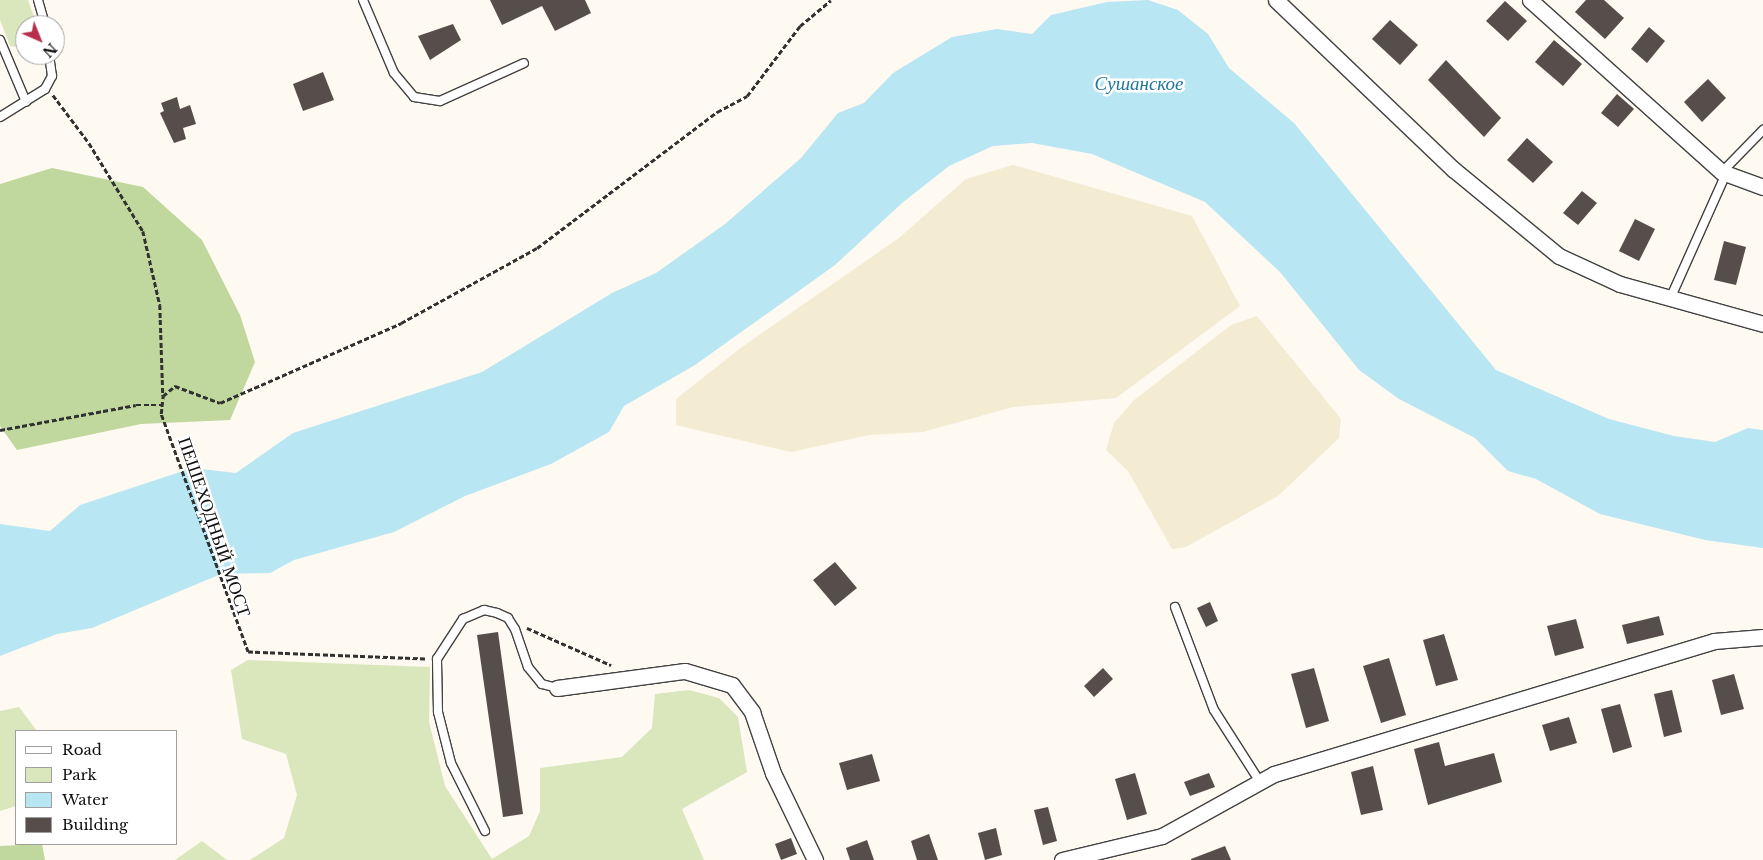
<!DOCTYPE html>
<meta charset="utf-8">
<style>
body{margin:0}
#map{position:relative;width:1763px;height:860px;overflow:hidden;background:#fef9f1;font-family:"Libre Baskerville",serif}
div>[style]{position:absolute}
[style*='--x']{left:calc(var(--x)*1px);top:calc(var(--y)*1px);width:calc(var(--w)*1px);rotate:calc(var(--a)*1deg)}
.farmland>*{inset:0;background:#f3ebd2}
.green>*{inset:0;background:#dae7bc}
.forest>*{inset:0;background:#c0d79d}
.water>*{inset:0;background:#b9e6f3}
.building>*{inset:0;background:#574e4c}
.path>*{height:2.5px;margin-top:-1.25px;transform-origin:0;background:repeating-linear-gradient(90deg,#313131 0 5px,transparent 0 7.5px)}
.roads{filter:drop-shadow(1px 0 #424242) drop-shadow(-1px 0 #424242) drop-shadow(0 1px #424242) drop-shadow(0 -1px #424242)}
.lane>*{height:8px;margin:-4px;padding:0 4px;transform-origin:4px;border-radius:4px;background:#fff}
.street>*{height:15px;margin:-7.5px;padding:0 7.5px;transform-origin:7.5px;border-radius:7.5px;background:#fff}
span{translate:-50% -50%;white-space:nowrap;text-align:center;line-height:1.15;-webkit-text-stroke:5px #fff;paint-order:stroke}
.street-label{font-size:18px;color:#0f0f0f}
.water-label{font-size:19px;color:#1f7899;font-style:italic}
.legend{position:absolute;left:15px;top:730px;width:162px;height:115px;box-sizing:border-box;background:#fff;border:1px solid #9f9f9f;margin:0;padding:6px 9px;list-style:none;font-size:15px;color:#0f0f0f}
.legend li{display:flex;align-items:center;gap:10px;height:25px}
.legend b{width:25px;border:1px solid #9f9f9f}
.north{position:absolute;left:15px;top:15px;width:50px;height:50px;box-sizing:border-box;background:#fff;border:1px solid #9f9f9f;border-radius:50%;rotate:136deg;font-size:14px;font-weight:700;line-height:20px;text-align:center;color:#0f0f0f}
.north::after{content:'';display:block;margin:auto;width:18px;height:22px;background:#b72f4c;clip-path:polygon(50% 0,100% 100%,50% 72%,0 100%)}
</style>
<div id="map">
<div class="farmland">
<i style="clip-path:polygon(1013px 165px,1192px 216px,1240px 306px,1116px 398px,1013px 407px,923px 432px,869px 435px,791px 452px,676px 425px,676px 399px,742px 347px,899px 238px,966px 179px)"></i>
<i style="clip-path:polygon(1257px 316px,1341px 419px,1339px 438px,1278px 496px,1186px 547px,1172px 549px,1128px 471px,1106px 450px,1114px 423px,1133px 401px,1231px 325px)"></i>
</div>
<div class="green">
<i style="clip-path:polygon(0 0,28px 0,37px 25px,25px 25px,25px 48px,10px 46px,0 20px)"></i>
<i style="clip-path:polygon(248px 660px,430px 667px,429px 722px,445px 786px,492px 859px,529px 836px,540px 811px,540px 768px,622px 757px,652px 728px,655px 694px,689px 690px,719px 698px,738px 717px,747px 772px,682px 809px,704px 860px,250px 860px,284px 838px,297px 795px,286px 754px,242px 739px,231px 670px)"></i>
<i style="clip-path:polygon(19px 707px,37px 731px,16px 731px,16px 806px,0 811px,0 711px)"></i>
<i style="clip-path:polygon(202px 841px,227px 860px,175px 860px)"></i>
</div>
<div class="forest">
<i style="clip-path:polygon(52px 168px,143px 187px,202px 240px,240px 315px,255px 362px,230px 420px,141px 424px,17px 450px,0 426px,0 184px)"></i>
<i style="clip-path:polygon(42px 844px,45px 860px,0 860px,0 846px)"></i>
</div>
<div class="water">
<i style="clip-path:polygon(1148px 0,1178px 10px,1208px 34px,1229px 68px,1294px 123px,1496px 370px,1609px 419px,1674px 436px,1715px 442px,1748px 428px,1763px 430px,1763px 548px,1705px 540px,1600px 514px,1536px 479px,1508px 471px,1475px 438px,1399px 399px,1359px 370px,1280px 272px,1205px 202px,1092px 154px,1032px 143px,993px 146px,949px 166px,902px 203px,835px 265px,695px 365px,624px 406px,609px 432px,551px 464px,465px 496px,394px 532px,294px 560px,270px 573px,221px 574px,92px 628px,57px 634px,0 656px,0 524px,50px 531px,80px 505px,192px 468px,236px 473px,293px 433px,482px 372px,612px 293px,656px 273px,725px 224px,801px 158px,838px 113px,864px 103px,893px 73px,952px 37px,997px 29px,1032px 34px,1051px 15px,1107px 2px)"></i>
</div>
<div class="building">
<i style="clip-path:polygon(490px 0,585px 0,591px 13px,555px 31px,542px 6px,502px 25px)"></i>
<i style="clip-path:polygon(1586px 0,1604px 0,1624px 18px,1605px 39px,1575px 12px)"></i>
<i style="clip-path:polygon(1505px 1px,1527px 21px,1508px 41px,1486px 21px)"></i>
<i style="clip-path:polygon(1390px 20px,1418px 45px,1400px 65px,1372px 39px)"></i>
<i style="clip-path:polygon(453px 24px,461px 40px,430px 60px,418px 36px)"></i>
<i style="clip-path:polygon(1649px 27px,1665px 41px,1647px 63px,1631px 49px)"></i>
<i style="clip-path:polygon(1554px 40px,1582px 64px,1563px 86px,1535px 62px)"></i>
<i style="clip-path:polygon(1446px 60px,1501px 118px,1484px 137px,1428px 80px)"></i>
<i style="clip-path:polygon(323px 72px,334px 100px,303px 111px,293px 84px)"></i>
<i style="clip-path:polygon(1708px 79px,1726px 98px,1702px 122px,1684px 102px)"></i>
<i style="clip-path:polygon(1617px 94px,1634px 109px,1618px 127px,1601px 113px)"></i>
<i style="clip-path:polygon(177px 97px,180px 109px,190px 105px,196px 124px,183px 128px,186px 139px,174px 143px,160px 113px,164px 111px,161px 103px)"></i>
<i style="clip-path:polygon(1527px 138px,1553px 162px,1533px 183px,1507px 160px)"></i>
<i style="clip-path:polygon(1582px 191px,1597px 203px,1578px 225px,1563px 213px)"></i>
<i style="clip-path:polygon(1635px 219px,1655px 229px,1639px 261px,1619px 251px)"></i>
<i style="clip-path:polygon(1724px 241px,1746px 247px,1736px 285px,1714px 280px)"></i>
<i style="clip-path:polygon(835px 562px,857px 588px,835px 606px,813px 580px)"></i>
<i style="clip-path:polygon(1210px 602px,1218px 621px,1206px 627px,1197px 608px)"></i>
<i style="clip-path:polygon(1659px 616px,1664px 635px,1627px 644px,1622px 625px)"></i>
<i style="clip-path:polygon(1576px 619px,1584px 648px,1555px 656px,1547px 626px)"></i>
<i style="clip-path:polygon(498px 632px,523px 814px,503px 817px,477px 635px)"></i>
<i style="clip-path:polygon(1444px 634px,1458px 680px,1436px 686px,1423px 640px)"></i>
<i style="clip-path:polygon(1389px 658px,1406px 715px,1381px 723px,1363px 666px)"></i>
<i style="clip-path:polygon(1103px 668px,1113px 679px,1094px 697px,1084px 686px)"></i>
<i style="clip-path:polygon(1314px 668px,1329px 721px,1306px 728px,1291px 674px)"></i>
<i style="clip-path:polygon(1734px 674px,1744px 709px,1721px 715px,1712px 680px)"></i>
<i style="clip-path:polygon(1672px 690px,1682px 732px,1664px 737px,1654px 694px)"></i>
<i style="clip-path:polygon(1620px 704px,1632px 747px,1613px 753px,1601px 709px)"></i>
<i style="clip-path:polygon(1569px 717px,1577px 743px,1550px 751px,1542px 725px)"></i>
<i style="clip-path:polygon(1439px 742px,1445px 766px,1494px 753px,1502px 782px,1428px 805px,1414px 749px)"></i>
<i style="clip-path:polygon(872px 754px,880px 781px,847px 790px,839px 763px)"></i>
<i style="clip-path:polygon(1373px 766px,1383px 810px,1361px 815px,1351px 772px)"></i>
<i style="clip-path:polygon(1135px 773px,1147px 814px,1127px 820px,1115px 779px)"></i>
<i style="clip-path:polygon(1209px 773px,1215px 787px,1190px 796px,1184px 782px)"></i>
<i style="clip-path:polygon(1048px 807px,1057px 841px,1043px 845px,1034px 810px)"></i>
<i style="clip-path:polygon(996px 828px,1002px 855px,985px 860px,978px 833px)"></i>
<i style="clip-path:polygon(929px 834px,938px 860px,917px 860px,911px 841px)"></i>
<i style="clip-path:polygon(791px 838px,797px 854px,781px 860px,775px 844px)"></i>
<i style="clip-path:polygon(867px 840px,874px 860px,850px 860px,846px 848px)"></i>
<i style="clip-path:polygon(1225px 846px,1231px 860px,1191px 860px,1191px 859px)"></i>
</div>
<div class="path">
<i style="--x:53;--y:95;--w:60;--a:53.1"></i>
<i style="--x:89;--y:143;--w:103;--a:58.5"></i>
<i style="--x:143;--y:231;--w:76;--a:77.1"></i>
<i style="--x:160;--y:305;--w:91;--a:88.1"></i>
<i style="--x:0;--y:430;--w:138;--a:-10.4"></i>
<i style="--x:136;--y:405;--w:26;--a:0"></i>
<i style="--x:527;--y:628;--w:92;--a:23.8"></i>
<i style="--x:425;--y:659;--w:177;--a:-177.7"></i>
<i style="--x:248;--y:652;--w:253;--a:-110.1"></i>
<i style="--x:161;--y:414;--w:18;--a:-84"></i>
<i style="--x:163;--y:396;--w:16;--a:-40"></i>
<i style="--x:175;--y:386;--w:48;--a:20.7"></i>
<i style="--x:220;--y:403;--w:198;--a:-23.8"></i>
<i style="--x:401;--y:323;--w:155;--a:-28.9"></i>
<i style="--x:537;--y:248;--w:226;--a:-37.1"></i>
<i style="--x:717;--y:112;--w:34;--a:-28"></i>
<i style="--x:747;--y:96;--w:88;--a:-52.9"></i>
<i style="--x:800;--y:26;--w:40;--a:-40"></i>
</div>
<div class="roads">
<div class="lane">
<i style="--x:38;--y:0;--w:26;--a:74"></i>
<i style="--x:363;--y:0;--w:79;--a:67"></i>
<i style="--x:394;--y:73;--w:31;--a:50"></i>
<i style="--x:414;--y:97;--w:26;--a:9"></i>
<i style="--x:440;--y:101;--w:92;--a:-24.3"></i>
<i style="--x:0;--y:40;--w:67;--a:67.2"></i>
<i style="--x:0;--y:117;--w:53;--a:-31.9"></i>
<i style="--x:45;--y:89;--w:15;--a:-62"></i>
<i style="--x:52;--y:76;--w:21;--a:-98"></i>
<i style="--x:1722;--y:172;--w:59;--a:-45.7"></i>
<i style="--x:1670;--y:299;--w:137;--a:-65.9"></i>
<i style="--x:1175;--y:607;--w:110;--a:69.3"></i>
<i style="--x:1214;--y:710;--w:85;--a:57.4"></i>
<i style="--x:485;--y:831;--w:76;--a:-116.6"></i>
<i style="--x:451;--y:763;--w:53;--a:-104.3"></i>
<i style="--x:438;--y:712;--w:53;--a:-91.1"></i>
<i style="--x:437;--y:659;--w:48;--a:-57"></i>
<i style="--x:463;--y:619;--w:23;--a:-23"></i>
<i style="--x:484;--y:610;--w:13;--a:13"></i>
<i style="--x:497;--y:613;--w:12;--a:24"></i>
<i style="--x:508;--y:618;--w:13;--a:58"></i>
<i style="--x:515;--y:629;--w:40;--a:71.1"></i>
<i style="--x:528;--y:667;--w:22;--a:51"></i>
<i style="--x:542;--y:684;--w:16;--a:15"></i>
</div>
<div class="street">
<i style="--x:1276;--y:0;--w:245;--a:43.7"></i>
<i style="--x:1453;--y:169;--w:137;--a:39.4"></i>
<i style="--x:1559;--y:256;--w:67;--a:24.7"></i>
<i style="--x:1620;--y:284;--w:148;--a:15.6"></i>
<i style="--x:1530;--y:0;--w:258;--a:41.9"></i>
<i style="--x:1722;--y:172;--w:44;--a:20.1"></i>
<i style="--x:557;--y:688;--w:129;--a:-7.6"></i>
<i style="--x:685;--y:671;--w:49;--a:16.6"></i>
<i style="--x:732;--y:685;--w:34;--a:53"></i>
<i style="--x:752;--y:712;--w:65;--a:71"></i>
<i style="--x:773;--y:773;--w:97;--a:64.2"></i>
<i style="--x:1062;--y:860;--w:103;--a:-13.5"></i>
<i style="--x:1162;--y:836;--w:128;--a:-29"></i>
<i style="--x:1274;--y:774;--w:460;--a:-16.8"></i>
<i style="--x:1714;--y:641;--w:49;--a:-4.7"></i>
</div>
</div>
<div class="street-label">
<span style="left:214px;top:527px;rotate:71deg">ПЕШЕХОДНЫЙ МОСТ</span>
</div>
<div class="water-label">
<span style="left:1139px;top:84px">Сушанское</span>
</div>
<ul class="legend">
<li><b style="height:6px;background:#fff"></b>Road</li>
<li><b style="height:14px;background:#dae7bc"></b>Park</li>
<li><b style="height:14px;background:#b9e6f3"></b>Water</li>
<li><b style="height:14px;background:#574e4c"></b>Building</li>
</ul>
<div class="north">N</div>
</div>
